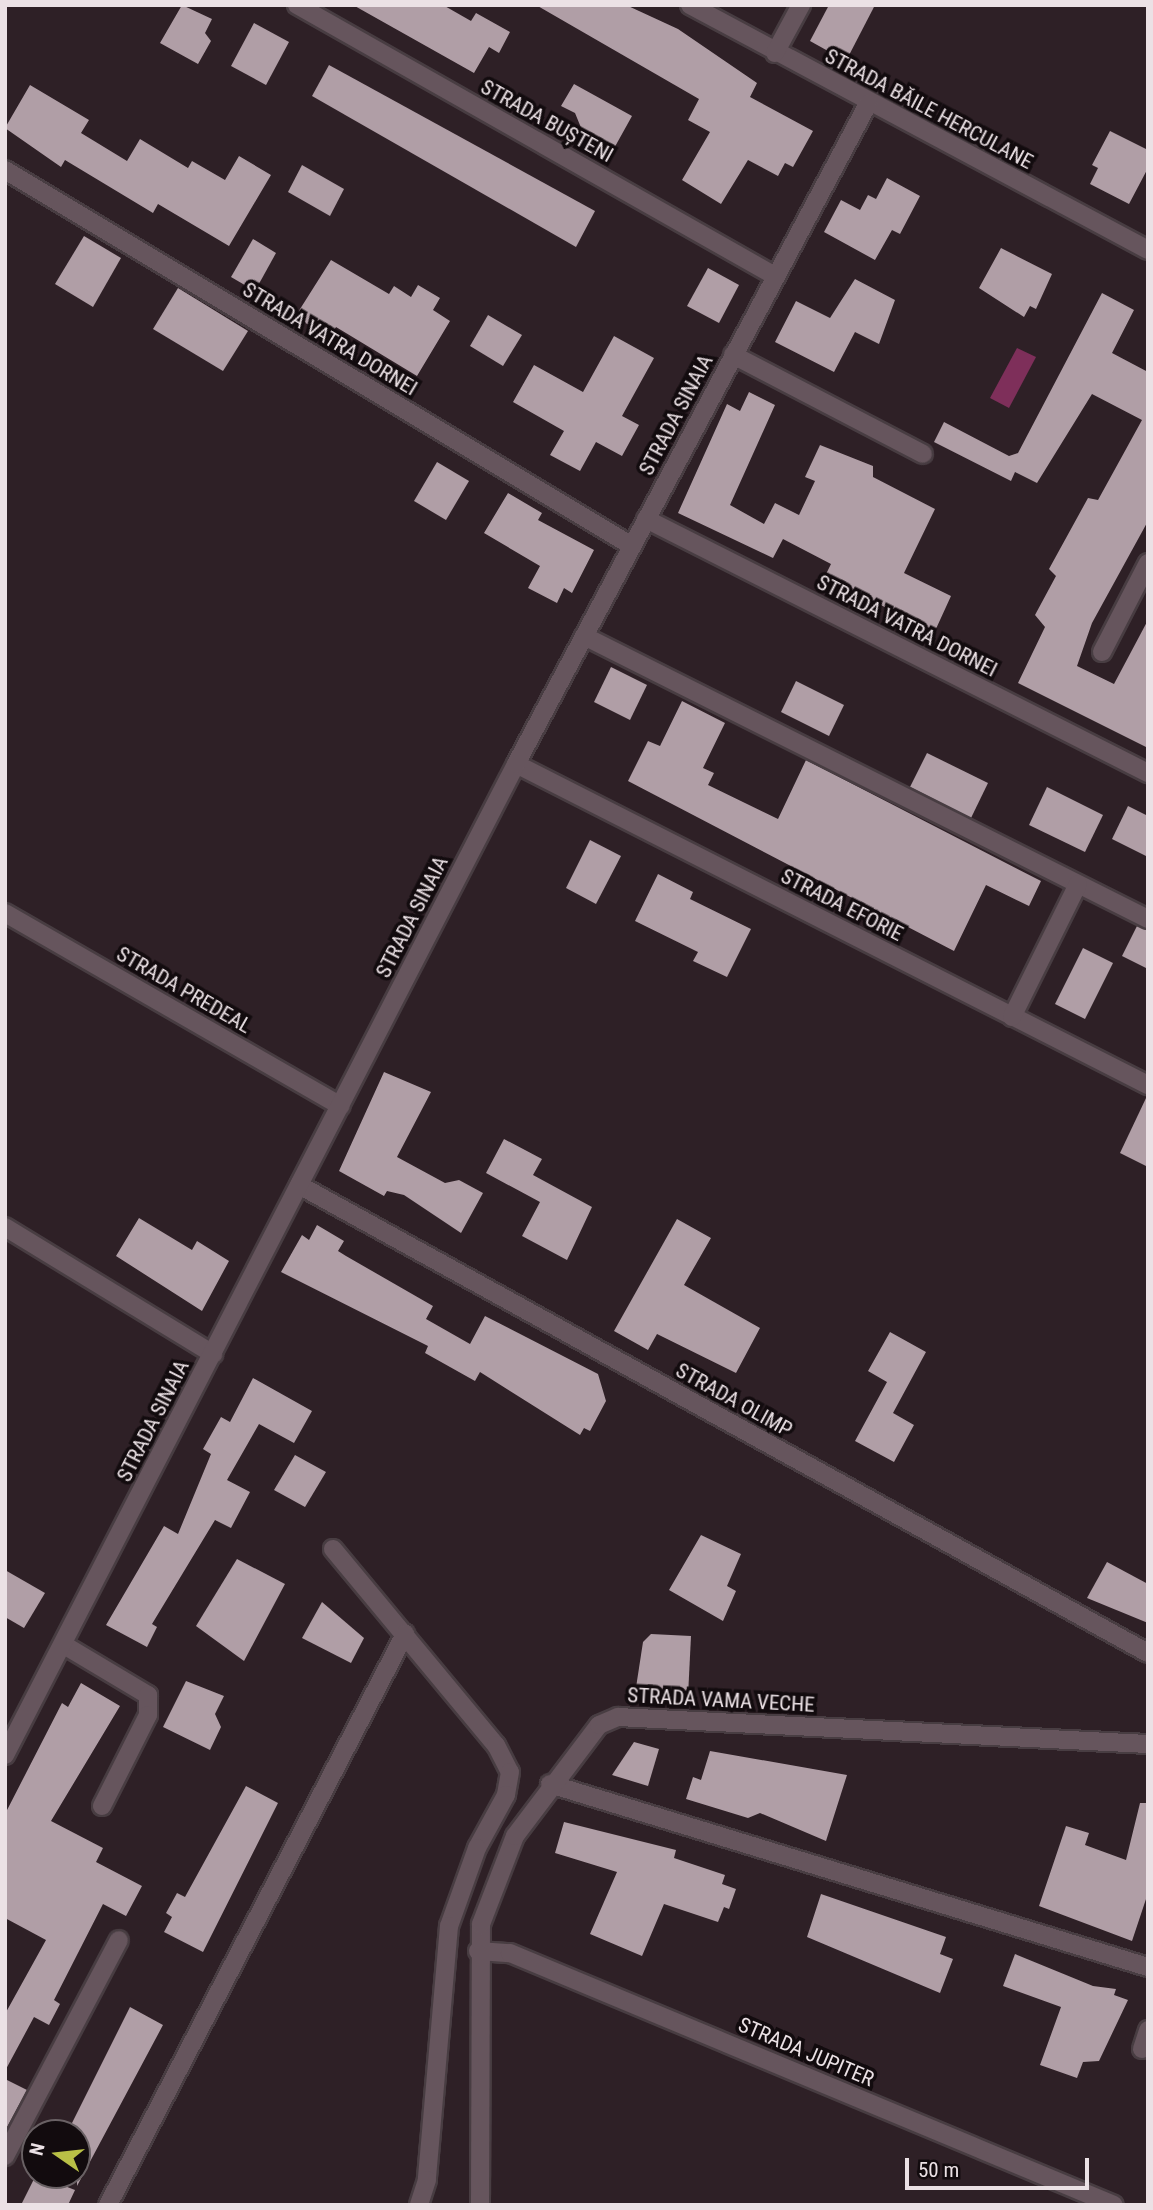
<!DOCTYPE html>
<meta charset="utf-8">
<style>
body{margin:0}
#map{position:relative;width:1153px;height:2210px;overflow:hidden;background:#2e2026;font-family:"Roboto Condensed",sans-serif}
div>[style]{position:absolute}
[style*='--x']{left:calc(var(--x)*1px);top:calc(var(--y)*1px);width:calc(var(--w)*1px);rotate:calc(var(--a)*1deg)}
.water>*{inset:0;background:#7e2f5a}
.building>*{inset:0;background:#b09ea6}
.roads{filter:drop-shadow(2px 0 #483d42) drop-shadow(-2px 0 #483d42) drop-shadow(0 2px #483d42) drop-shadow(0 -2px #483d42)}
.minor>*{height:18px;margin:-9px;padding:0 9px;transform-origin:9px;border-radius:9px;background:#66555d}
span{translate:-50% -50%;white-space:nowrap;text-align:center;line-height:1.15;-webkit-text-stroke:7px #120b0e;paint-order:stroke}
.street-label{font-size:21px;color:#ebe1e5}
.frame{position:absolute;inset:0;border:7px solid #ebe1e5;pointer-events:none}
.north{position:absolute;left:21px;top:2119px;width:70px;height:70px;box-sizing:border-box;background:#120b0e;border:2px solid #696164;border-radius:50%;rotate:284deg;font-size:19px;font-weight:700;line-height:28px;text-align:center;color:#ebe1e5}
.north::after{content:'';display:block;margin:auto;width:24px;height:32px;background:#b9c046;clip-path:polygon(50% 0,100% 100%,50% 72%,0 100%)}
.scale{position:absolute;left:905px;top:2158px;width:184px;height:32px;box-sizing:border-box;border:4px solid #ebe1e5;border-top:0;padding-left:9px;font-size:21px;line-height:24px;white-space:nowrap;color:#ebe1e5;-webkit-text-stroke:5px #120b0e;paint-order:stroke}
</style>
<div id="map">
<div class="water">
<i style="clip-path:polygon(1017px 348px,1036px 357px,1009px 408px,990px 398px)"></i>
</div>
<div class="building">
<i style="clip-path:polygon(182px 5px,212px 19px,205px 33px,211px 41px,198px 64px,160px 43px)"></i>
<i style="clip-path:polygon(353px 5px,443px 5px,471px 21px,476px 13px,510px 32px,499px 53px,489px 47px,474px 73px)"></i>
<i style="clip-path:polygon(536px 5px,626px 5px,678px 29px,757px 83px,750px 97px,813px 131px,793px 167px,785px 163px,778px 176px,748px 160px,721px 204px,682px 180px,710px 132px,688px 120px,699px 99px)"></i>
<i style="clip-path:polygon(829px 5px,875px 5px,846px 61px,810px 41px)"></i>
<i style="clip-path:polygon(254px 23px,289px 42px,266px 85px,231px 66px)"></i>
<i style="clip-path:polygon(329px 65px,595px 211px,576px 247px,312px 96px)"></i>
<i style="clip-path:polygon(574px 84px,632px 116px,607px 161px,579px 144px,584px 135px,575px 113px,561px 106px)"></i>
<i style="clip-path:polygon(30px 85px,89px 120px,81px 133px,127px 161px,140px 139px,188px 168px,192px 161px,225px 180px,239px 156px,271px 175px,229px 246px,158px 204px,153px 213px,65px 160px,61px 167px,5px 128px)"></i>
<i style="clip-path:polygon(1110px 131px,1148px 150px,1148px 168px,1129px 204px,1090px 184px,1098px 168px,1092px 165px)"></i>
<i style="clip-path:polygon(302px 165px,344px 189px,330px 216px,288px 192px)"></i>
<i style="clip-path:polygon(887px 178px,920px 196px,900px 234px,892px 230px,875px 260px,824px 232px,841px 200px,860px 210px,868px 195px,876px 199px)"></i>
<i style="clip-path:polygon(84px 236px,121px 258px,93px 307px,55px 284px)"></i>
<i style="clip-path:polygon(253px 239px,276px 253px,255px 291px,231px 277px)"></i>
<i style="clip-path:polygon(1001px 248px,1052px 274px,1036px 309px,1030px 306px,1024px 317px,979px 288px)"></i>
<i style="clip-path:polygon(331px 260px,389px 294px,394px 286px,411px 297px,418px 285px,440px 298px,433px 310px,450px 321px,417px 376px,336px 327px,330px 337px,295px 317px)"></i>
<i style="clip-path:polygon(708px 268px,739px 285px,719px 323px,687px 306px)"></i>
<i style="clip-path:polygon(855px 279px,895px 300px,879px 344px,855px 332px,834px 372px,775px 342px,796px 301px,830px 318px)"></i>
<i style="clip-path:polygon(178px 288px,248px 331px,223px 371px,153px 329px)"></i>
<i style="clip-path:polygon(1102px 293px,1134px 310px,1112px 353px,1148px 372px,1148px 521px,1092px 623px,1077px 666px,1114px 684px,1148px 620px,1148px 748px,1018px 683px,1045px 627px,1035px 615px,1056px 576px,1049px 569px,1088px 498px,1098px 500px,1142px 420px,1092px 394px,1037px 483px,1015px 472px,1011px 481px,934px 442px,944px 422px,1009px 456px,1018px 453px)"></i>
<i style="clip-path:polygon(488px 315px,522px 335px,503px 366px,470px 346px)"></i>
<i style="clip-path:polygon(614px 336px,654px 358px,622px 416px,639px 425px,622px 456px,596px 442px,580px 471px,550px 455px,564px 431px,513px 402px,534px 365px,583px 392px)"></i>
<i style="clip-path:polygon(749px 392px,775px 405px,730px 505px,764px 524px,775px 503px,799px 515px,815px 481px,805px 477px,820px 445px,873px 466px,873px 477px,935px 509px,904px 573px,951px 596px,935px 631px,824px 578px,831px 564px,783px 539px,773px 558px,678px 513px,727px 404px,740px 411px)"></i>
<i style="clip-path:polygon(437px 462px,469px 481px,446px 520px,414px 501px)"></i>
<i style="clip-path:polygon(508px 493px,542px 513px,538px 520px,594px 550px,572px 593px,564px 588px,557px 603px,528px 588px,540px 566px,484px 533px)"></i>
<i style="clip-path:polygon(611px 667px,647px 685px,630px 720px,594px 702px)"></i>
<i style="clip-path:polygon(796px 681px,844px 705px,829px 736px,781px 712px)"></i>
<i style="clip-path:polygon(682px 701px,725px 723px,703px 768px,714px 773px,708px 785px,778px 819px,806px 760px,1041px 881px,1029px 906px,986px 885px,954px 951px,628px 781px,648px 741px,660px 746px)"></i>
<i style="clip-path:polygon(927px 753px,988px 783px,971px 818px,910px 787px)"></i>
<i style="clip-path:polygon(1047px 787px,1103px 815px,1085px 852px,1029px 825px)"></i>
<i style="clip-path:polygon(1128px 806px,1148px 816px,1148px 857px,1112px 839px)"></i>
<i style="clip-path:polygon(590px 840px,621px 856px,596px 904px,566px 888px)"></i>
<i style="clip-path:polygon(658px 874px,693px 892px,690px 899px,751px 929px,727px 977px,693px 961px,698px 952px,635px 921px)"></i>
<i style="clip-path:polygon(1137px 926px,1148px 930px,1148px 969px,1122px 956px)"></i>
<i style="clip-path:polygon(1083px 948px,1113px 963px,1085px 1019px,1055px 1004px)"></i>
<i style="clip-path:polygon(384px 1072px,431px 1092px,397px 1157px,445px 1183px,459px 1180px,483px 1193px,461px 1233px,404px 1195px,387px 1191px,384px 1196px,339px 1171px)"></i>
<i style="clip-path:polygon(1147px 1096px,1148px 1096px,1148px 1167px,1120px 1153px)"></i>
<i style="clip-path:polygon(504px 1139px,542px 1159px,533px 1175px,592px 1207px,567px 1260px,522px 1236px,540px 1202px,486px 1173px)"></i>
<i style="clip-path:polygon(139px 1218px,192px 1250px,197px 1241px,229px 1261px,202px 1311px,116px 1256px)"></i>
<i style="clip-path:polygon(677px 1219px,711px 1238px,684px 1285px,760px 1328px,736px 1373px,657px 1334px,648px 1350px,614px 1331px)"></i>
<i style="clip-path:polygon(317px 1225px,344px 1241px,338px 1251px,346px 1256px,433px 1306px,426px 1319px,470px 1344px,485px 1316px,598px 1374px,606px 1401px,590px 1431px,584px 1428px,580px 1435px,480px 1372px,475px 1381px,425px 1353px,428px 1346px,281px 1272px,302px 1235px,309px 1240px)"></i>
<i style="clip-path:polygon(890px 1332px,926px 1352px,893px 1413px,914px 1425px,894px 1462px,855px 1441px,887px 1382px,868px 1371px)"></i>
<i style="clip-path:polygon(253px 1378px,312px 1411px,294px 1443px,259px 1424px,227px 1480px,250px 1492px,231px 1528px,215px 1520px,152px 1624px,157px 1627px,147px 1647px,106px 1625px,164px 1526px,178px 1534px,211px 1454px,203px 1449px,221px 1417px,230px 1422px)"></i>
<i style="clip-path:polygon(295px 1455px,326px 1472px,305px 1507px,274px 1490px)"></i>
<i style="clip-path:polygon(701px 1535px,741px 1554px,727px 1586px,736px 1591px,723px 1621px,669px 1590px)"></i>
<i style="clip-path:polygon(237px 1559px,285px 1584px,244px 1661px,196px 1626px)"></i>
<i style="clip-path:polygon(1107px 1562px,1148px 1584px,1148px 1623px,1087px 1598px)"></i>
<i style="clip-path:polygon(5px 1570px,45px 1593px,24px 1628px,5px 1617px)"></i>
<i style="clip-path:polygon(322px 1602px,364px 1638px,351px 1663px,302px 1638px)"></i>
<i style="clip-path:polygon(651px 1634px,691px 1636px,688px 1696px,635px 1694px,643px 1642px)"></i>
<i style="clip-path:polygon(186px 1681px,224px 1696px,215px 1714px,221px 1727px,210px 1750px,163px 1727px)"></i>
<i style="clip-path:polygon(81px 1683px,120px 1706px,51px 1821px,103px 1848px,96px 1862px,142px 1886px,126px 1916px,103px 1904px,54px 2000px,60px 2004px,49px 2025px,34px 2017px,5px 2071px,5px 2014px,46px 1940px,5px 1918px,5px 1814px,62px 1703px,68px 1707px)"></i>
<i style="clip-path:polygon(634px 1742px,659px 1749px,648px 1786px,612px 1775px)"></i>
<i style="clip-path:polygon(710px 1751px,847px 1775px,826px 1841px,760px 1813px,748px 1818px,686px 1799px,693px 1777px,701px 1780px)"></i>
<i style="clip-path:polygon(246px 1786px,278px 1803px,203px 1952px,164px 1932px,172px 1917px,166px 1913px,177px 1893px,185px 1897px)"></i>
<i style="clip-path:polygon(1140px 1803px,1148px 1803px,1148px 1893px,1132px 1941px,1039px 1906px,1066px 1826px,1089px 1833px,1085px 1845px,1126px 1860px)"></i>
<i style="clip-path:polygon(564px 1822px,676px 1850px,674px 1858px,725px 1875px,722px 1884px,736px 1889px,729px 1909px,724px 1907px,718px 1922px,664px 1904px,642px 1956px,590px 1934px,617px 1872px,555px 1853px)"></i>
<i style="clip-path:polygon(821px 1894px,946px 1937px,940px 1954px,953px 1959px,940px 1993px,807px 1937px)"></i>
<i style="clip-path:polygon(1015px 1954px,1093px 1986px,1116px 1989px,1114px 1995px,1128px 2000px,1099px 2061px,1083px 2062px,1077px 2078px,1040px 2065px,1061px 2007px,1003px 1986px)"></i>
<i style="clip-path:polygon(130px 2007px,163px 2025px,77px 2186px,77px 2133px,67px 2133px)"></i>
<i style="clip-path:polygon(5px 2079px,27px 2090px,5px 2131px)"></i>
<i style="clip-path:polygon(36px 2175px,75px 2190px,68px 2205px,21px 2205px)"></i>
</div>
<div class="roads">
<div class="minor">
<i style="--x:297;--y:5;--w:549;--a:29.55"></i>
<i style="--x:690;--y:5;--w:519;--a:28.14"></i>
<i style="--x:775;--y:53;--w:55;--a:-61.6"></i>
<i style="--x:5;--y:170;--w:731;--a:30.95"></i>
<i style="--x:733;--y:355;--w:214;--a:27.5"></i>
<i style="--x:646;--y:519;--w:563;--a:26.84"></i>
<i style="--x:584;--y:636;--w:631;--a:26.65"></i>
<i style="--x:1102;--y:652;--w:100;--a:-62.7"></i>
<i style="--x:516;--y:764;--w:709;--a:26.93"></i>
<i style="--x:5;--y:913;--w:387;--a:29.9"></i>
<i style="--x:1012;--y:1017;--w:148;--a:-63.6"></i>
<i style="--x:299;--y:1185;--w:969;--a:28.87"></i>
<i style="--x:5;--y:1227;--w:244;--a:31.4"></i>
<i style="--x:333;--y:1549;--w:255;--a:50.3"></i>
<i style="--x:496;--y:1745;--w:30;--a:63"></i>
<i style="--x:510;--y:1772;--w:23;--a:100"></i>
<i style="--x:506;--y:1795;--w:60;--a:118.7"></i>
<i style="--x:477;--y:1848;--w:83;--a:109.7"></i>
<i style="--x:449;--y:1926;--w:255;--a:95"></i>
<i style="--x:427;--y:2180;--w:26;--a:108"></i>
<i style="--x:64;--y:1645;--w:98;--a:30.8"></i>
<i style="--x:148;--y:1695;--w:20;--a:90"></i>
<i style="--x:148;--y:1715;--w:102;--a:116.8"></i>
<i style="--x:5;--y:1755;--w:1115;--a:-62.72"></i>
<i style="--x:516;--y:764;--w:748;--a:-61.93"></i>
<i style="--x:550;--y:1784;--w:625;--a:17.02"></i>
<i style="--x:478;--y:1951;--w:32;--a:4"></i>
<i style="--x:510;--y:1953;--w:654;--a:22.65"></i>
<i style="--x:1142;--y:2049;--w:20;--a:-72"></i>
<i style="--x:5;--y:2156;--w:244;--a:-62.2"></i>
<i style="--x:108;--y:2205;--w:644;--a:-62.52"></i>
<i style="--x:480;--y:2205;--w:281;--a:-89.8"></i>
<i style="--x:481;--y:1924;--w:94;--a:-68.9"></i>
<i style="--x:515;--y:1836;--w:139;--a:-52.9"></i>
<i style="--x:599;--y:1725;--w:21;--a:-23"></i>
<i style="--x:618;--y:1717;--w:531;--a:2.92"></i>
</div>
</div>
<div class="street-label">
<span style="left:929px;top:109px;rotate:28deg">STRADA BĂILE HERCULANE</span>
<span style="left:547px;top:121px;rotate:29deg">STRADA BUȘTENI</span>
<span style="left:330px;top:339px;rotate:31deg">STRADA VATRA DORNEI</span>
<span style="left:676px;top:415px;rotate:-62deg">STRADA SINAIA</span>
<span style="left:907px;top:626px;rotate:27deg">STRADA VATRA DORNEI</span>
<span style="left:842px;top:905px;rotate:27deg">STRADA EFORIE</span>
<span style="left:412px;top:917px;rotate:-63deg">STRADA SINAIA</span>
<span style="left:184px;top:990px;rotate:30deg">STRADA PREDEAL</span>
<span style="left:734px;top:1400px;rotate:29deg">STRADA OLIMP</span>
<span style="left:153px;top:1421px;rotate:-63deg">STRADA SINAIA</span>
<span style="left:721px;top:1700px;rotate:3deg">STRADA VAMA VECHE</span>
<span style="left:806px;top:2052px;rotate:23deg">STRADA JUPITER</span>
</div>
<div class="frame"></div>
<div class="north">N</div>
<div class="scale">50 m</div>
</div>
